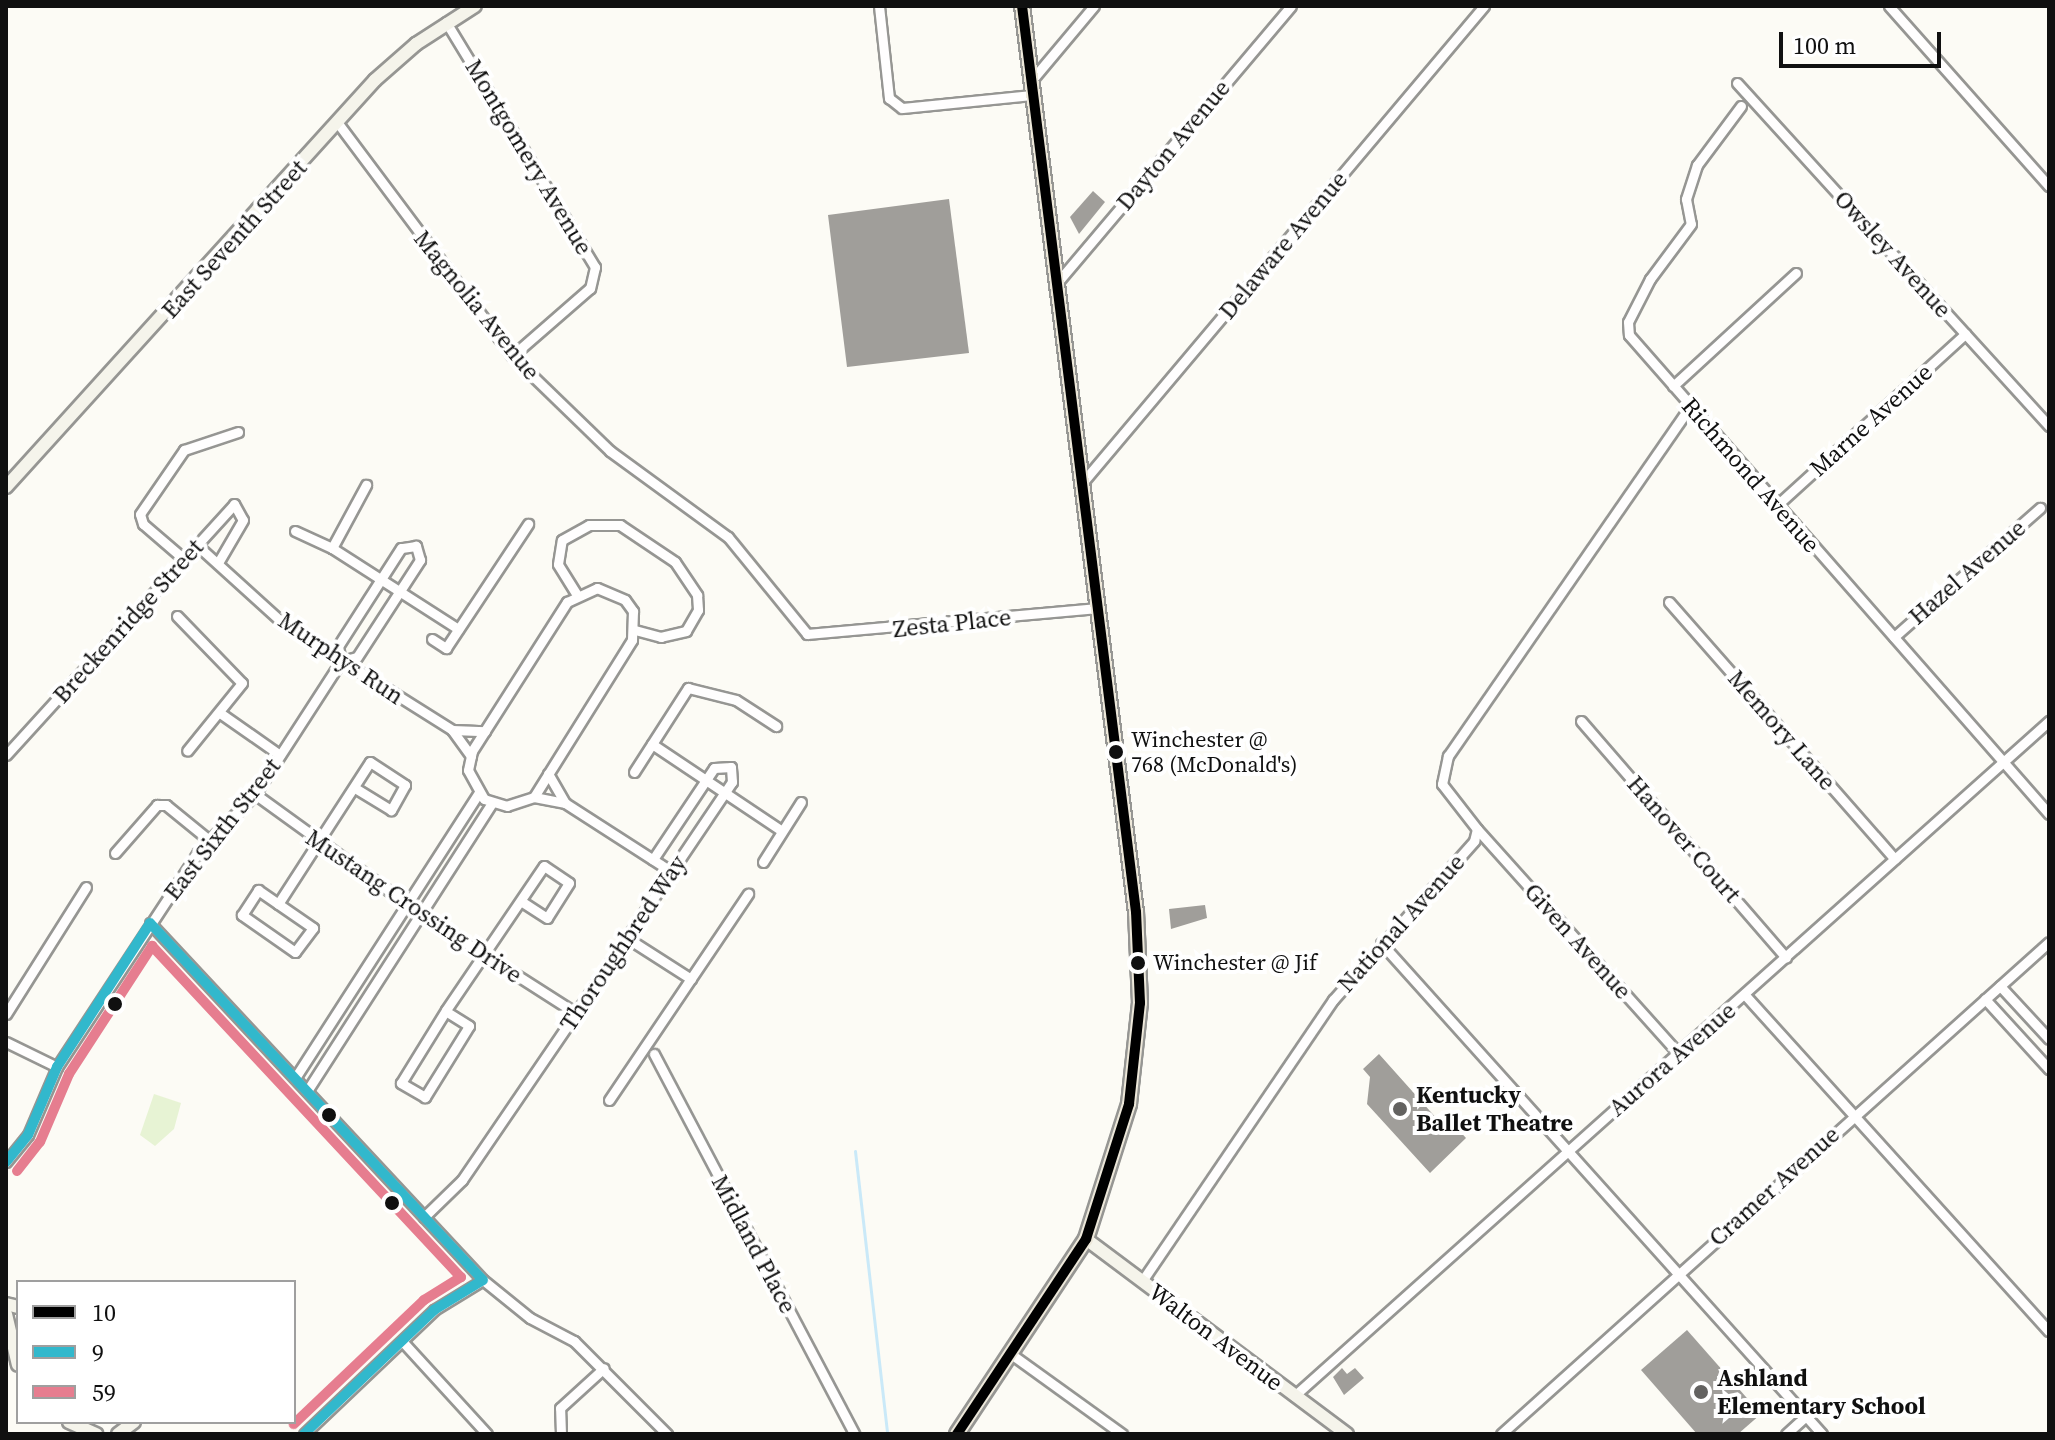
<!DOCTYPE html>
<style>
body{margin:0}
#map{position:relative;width:2055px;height:1440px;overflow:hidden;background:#fcfbf5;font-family:"Source Serif 4",serif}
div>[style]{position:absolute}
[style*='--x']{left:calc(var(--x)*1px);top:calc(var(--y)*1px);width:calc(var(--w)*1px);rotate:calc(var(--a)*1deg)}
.green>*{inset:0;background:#e7f3d4}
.stream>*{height:3px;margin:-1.5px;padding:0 1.5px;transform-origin:1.5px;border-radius:1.5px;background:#cae9f8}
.building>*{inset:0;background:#a09e9a}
.roads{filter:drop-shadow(2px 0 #969693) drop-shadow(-2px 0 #969693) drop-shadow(0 2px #969693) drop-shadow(0 -2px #969693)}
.street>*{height:9px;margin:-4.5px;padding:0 4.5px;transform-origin:4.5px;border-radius:4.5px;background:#fffefe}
.secondary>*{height:12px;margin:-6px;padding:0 6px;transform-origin:6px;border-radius:6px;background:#f5f4eb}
.primary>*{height:14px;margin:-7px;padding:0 7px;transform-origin:7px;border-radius:7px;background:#ede8da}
.bus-1>*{height:10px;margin:-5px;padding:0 5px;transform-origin:5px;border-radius:5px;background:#000}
.bus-2>*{height:10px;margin:-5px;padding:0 5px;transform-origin:5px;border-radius:5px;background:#32b8cc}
.bus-3>*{height:10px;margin:-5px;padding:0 5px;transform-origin:5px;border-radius:5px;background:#e67d8f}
.dots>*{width:22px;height:22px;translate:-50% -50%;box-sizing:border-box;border:4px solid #fff;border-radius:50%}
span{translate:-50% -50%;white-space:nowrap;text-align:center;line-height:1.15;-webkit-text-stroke:8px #fff;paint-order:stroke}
.bus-label{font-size:22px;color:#101010}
.left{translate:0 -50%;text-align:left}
.street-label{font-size:24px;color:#101010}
.poi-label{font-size:24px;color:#101010;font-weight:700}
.frame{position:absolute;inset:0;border:8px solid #101010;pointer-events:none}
.legend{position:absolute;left:16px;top:1280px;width:280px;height:144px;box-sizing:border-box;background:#fff;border:2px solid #9f9f9f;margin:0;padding:10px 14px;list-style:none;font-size:24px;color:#101010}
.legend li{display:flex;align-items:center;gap:16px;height:40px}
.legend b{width:40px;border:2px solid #9f9f9f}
.scale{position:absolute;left:1779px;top:32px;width:162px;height:36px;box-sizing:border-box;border:4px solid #101010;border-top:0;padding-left:10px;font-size:24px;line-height:28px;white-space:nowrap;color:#101010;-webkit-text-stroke:6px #fff;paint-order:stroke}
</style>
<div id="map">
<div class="green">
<i style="clip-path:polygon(154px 1094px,181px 1103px,174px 1129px,155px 1146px,140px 1135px)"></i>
</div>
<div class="stream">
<i style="--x:855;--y:1151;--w:285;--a:83.5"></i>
</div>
<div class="building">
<i style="clip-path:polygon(1093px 191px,1105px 202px,1079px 234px,1070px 217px)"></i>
<i style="clip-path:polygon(949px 199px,969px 353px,847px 367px,828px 215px)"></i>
<i style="clip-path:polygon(1205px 905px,1207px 918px,1171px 929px,1169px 909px)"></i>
<i style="clip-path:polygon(1379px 1054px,1438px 1120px,1444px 1114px,1466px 1138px,1430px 1173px,1367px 1104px,1370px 1077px,1363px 1069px)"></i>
<i style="clip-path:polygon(1687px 1330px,1761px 1414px,1738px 1434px,1697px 1434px,1641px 1370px)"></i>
<i style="clip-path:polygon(1342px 1368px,1347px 1374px,1355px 1368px,1364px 1378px,1344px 1395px,1333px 1377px)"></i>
</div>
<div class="roads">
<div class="street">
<i style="--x:879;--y:6;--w:93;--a:83.8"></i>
<i style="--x:889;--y:98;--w:16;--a:38"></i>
<i style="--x:902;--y:108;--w:131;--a:-5.7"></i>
<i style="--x:1889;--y:6;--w:241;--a:48.4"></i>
<i style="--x:446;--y:22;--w:287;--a:58.7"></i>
<i style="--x:595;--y:267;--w:22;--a:103"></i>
<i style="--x:590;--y:288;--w:103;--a:138.9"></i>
<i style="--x:1031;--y:81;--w:98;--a:-50"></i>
<i style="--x:1737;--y:83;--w:464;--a:47.7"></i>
<i style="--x:1741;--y:106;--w:74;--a:126.7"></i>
<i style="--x:1697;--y:165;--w:36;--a:108"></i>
<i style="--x:1686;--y:199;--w:25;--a:79"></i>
<i style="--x:1691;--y:224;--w:69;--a:126.7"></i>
<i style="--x:1650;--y:279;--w:48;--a:117.1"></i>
<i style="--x:1628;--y:322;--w:13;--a:86"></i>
<i style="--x:1629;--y:335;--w:637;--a:48.75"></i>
<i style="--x:337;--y:122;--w:292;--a:53.2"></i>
<i style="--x:512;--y:356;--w:136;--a:44.1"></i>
<i style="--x:610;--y:451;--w:146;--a:36.1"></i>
<i style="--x:728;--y:537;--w:125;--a:50.8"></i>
<i style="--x:807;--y:634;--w:292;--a:-5.1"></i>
<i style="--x:1056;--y:284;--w:364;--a:-49.8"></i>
<i style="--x:1673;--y:386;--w:167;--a:-42.6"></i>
<i style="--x:1082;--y:483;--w:624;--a:-49.88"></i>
<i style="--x:1776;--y:506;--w:256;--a:-42.3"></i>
<i style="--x:295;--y:531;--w:41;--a:24.7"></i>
<i style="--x:332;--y:548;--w:150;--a:32.7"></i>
<i style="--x:199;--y:547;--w:115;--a:42.2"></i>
<i style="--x:284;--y:624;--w:199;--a:32.2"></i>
<i style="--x:332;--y:548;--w:72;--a:-61.6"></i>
<i style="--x:185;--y:560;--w:55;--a:-139.4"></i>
<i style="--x:143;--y:524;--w:10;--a:-107"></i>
<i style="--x:140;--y:514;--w:78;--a:-55.5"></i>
<i style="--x:184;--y:450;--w:57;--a:-18.4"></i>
<i style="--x:597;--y:588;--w:30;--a:23"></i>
<i style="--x:625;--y:600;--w:14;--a:54"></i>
<i style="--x:633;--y:611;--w:29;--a:92"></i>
<i style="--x:632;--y:640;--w:185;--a:122"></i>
<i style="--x:534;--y:797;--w:28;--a:162"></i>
<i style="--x:507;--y:806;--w:24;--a:-163"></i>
<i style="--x:484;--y:799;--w:33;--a:-119"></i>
<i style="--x:468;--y:770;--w:19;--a:-78"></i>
<i style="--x:472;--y:751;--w:177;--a:-57.5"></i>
<i style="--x:567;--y:602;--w:33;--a:-25"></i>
<i style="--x:577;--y:595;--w:36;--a:-122"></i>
<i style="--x:558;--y:564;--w:24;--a:-81"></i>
<i style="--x:562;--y:540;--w:31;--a:-29"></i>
<i style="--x:589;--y:525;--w:31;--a:0"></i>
<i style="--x:620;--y:525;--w:66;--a:33.9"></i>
<i style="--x:675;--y:562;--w:40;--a:56"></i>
<i style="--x:697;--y:595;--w:15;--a:86"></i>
<i style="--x:698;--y:610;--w:24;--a:120"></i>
<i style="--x:686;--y:631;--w:26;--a:167"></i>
<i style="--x:661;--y:637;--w:28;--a:-165"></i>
<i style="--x:1669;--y:602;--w:342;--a:48.7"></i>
<i style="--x:177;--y:616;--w:93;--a:45.9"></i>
<i style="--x:242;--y:683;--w:87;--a:129"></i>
<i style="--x:1894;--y:637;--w:195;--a:-41.5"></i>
<i style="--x:432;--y:639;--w:17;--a:33"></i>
<i style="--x:446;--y:648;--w:149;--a:-56.5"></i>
<i style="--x:220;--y:713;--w:73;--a:35"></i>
<i style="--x:1581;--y:721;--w:313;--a:49.1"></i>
<i style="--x:652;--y:744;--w:156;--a:33.8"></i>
<i style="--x:6;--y:755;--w:339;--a:-47.7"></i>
<i style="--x:234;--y:504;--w:18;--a:61"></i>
<i style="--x:243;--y:520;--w:48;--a:120.3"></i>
<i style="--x:471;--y:756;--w:32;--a:-126"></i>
<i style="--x:452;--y:730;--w:33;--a:2"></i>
<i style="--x:634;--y:772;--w:100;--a:-57.3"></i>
<i style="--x:688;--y:688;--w:49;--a:14"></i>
<i style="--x:736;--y:700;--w:48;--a:33"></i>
<i style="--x:255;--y:794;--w:205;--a:35.9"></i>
<i style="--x:421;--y:914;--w:184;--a:32.6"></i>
<i style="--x:534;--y:797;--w:32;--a:11"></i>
<i style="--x:565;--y:803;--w:34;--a:-120"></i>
<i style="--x:565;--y:803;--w:127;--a:32.8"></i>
<i style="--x:1477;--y:829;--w:302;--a:48.1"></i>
<i style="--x:115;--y:853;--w:64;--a:-48.8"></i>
<i style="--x:157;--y:805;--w:9;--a:0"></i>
<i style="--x:166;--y:805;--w:55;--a:39.1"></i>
<i style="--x:763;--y:862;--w:71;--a:-57.7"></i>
<i style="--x:258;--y:890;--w:67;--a:34.6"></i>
<i style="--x:313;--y:928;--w:30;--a:127"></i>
<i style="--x:295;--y:952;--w:65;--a:-145.1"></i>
<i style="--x:242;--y:915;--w:30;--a:-57"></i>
<i style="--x:278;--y:904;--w:169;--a:-57.1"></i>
<i style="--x:370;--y:762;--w:42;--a:33.3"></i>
<i style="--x:405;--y:785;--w:29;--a:119"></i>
<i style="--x:391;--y:810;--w:42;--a:-148.6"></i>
<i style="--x:150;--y:923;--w:488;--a:47"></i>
<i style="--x:483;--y:1280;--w:60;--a:39"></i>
<i style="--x:530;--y:1318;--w:50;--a:27.6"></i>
<i style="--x:574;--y:1341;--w:132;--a:45"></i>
<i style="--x:627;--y:938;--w:76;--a:32.6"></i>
<i style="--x:1381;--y:943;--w:660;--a:48.07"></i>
<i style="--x:2000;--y:986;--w:72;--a:47.2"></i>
<i style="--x:1745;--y:995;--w:453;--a:47.9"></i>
<i style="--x:1985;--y:999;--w:95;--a:47.6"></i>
<i style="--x:447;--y:1012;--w:26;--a:32"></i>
<i style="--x:469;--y:1026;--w:84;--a:121.8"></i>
<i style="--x:425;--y:1097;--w:28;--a:-150"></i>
<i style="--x:401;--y:1083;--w:86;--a:-58.3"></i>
<i style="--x:446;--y:1010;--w:174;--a:-55.8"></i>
<i style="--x:544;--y:866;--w:30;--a:34"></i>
<i style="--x:569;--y:883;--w:41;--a:122.2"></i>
<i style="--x:547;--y:918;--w:31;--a:-147"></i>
<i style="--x:6;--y:1014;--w:150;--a:-57.8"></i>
<i style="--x:6;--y:1042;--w:57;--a:26.1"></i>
<i style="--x:654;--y:1054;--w:429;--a:62.2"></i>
<i style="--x:295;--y:1078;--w:339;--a:-57.2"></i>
<i style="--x:307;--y:1091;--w:342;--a:-57.3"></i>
<i style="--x:609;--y:1100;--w:249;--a:-56"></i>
<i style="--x:6;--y:1162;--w:35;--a:-51"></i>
<i style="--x:28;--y:1135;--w:74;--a:-66.9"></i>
<i style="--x:57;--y:1067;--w:257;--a:-56.7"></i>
<i style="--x:198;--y:852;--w:81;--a:-45.5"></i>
<i style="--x:255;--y:794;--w:158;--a:-57.1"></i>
<i style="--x:341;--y:661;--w:16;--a:-14"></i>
<i style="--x:357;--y:657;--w:116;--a:-57"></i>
<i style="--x:420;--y:560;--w:15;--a:-106"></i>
<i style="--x:416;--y:546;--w:15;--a:172"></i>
<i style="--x:401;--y:548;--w:117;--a:122.7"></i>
<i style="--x:338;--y:646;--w:15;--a:79"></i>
<i style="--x:424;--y:1217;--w:53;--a:-44.2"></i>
<i style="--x:462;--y:1180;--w:202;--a:-55.7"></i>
<i style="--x:576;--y:1013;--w:279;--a:-56"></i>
<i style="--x:732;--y:782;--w:15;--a:-94"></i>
<i style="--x:731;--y:767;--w:17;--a:177"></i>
<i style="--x:714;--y:768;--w:110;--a:123.8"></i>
<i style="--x:1142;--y:1281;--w:340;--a:-55.8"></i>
<i style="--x:1333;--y:1000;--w:213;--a:-48.4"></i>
<i style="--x:1474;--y:841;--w:12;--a:-76"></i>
<i style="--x:1477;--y:829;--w:57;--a:-127.9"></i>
<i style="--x:1442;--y:784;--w:29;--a:-78"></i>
<i style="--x:1448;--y:756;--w:425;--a:-55.3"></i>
<i style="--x:402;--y:1341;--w:126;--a:47.6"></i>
<i style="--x:1011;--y:1354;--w:137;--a:35.8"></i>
<i style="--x:1294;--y:1396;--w:1013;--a:-41.8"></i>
<i style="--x:304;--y:1434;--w:180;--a:-43.6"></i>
<i style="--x:434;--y:1310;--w:57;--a:-31.5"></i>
<i style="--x:561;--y:1434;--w:26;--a:-92"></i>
<i style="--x:560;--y:1408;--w:59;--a:-42.3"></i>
<i style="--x:1501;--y:1434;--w:736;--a:-41.92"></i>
<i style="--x:1786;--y:1434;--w:27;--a:-42"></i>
</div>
<div class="secondary">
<i style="--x:6;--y:487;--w:549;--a:-47.8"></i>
<i style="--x:375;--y:80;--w:55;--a:-41.3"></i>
<i style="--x:416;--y:44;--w:70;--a:-32.8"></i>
<i style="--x:1086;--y:1239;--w:326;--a:36.8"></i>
<i style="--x:6;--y:1304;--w:12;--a:14"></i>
<i style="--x:6;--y:1314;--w:52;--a:76.8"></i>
<i style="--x:69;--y:1422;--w:30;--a:24"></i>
<i style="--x:118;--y:1434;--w:20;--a:-37"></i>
</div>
<div class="primary">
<i style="--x:957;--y:1434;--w:234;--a:-56.5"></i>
<i style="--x:1086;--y:1239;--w:142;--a:-72.3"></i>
<i style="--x:1129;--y:1104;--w:102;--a:-83.8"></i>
<i style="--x:1140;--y:1003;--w:91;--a:-92.5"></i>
<i style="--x:1136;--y:912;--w:913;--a:-97.17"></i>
</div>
</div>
<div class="bus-1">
<i style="--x:957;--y:1434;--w:234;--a:-56.5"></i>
<i style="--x:1086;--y:1239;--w:142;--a:-72.3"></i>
<i style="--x:1129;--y:1104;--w:102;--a:-83.8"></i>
<i style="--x:1140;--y:1003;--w:91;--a:-92.5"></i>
<i style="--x:1136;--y:912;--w:913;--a:-97.17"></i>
</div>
<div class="bus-2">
<i style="--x:150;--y:923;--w:488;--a:47"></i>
<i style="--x:6;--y:1162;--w:35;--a:-51"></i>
<i style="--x:28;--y:1135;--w:74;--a:-66.9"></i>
<i style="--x:57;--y:1067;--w:171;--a:-57.1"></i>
<i style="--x:304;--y:1434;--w:180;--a:-43.6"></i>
<i style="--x:434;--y:1310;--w:57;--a:-31.5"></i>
</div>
<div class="bus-3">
<i style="--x:17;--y:1171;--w:37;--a:-52"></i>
<i style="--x:40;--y:1142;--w:74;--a:-66.9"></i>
<i style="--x:69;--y:1074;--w:153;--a:-57"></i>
<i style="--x:152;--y:946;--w:453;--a:47"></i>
<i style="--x:461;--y:1277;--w:44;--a:148.1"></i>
<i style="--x:424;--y:1300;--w:180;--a:136.4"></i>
</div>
<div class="dots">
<i style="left:1116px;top:752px;background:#101010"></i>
<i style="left:1138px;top:963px;background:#101010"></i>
<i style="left:115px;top:1004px;background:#101010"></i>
<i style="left:1400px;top:1109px;background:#636260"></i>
<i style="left:329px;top:1115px;background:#101010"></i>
<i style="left:392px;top:1203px;background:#101010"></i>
<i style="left:1701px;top:1392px;background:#636260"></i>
</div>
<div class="bus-label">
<span class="left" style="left:1131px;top:752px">Winchester @<br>768 (McDonald's)</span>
<span class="left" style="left:1153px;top:963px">Winchester @ Jif</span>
</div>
<div class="street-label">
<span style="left:1173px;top:145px;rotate:-50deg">Dayton Avenue</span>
<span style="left:529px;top:157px;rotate:59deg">Montgomery Avenue</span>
<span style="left:234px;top:239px;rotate:-48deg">East Seventh Street</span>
<span style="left:1283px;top:245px;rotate:-50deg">Delaware Avenue</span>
<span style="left:1893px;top:254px;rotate:48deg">Owsley Avenue</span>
<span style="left:477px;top:305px;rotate:51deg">Magnolia Avenue</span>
<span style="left:1871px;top:420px;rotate:-42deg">Marne Avenue</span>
<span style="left:1751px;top:475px;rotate:49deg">Richmond Avenue</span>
<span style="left:1967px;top:572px;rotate:-41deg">Hazel Avenue</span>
<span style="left:128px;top:621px;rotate:-48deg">Breckenridge Street</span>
<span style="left:952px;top:623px;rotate:-6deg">Zesta Place</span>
<span style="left:341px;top:658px;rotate:34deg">Murphys Run</span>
<span style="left:1782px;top:730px;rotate:49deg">Memory Lane</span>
<span style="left:222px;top:829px;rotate:-52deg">East Sixth Street</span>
<span style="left:1684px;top:839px;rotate:49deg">Hanover Court</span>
<span style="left:414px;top:906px;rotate:34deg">Mustang Crossing Drive</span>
<span style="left:1401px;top:923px;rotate:-48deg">National Avenue</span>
<span style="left:1578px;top:941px;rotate:48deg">Given Avenue</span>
<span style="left:623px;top:943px;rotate:-56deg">Thoroughbred Way</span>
<span style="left:1672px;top:1059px;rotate:-41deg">Aurora Avenue</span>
<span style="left:1774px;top:1186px;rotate:-42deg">Cramer Avenue</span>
<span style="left:754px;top:1244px;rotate:62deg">Midland Place</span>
<span style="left:1216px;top:1337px;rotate:37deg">Walton Avenue</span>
</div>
<div class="poi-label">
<span class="left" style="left:1416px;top:1109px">Kentucky<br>Ballet Theatre</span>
<span class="left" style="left:1717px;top:1392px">Ashland<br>Elementary School</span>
</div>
<div class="frame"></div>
<ul class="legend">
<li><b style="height:10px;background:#000"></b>10</li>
<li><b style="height:10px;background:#32b8cc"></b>9</li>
<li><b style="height:10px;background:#e67d8f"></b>59</li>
</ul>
<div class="scale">100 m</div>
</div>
